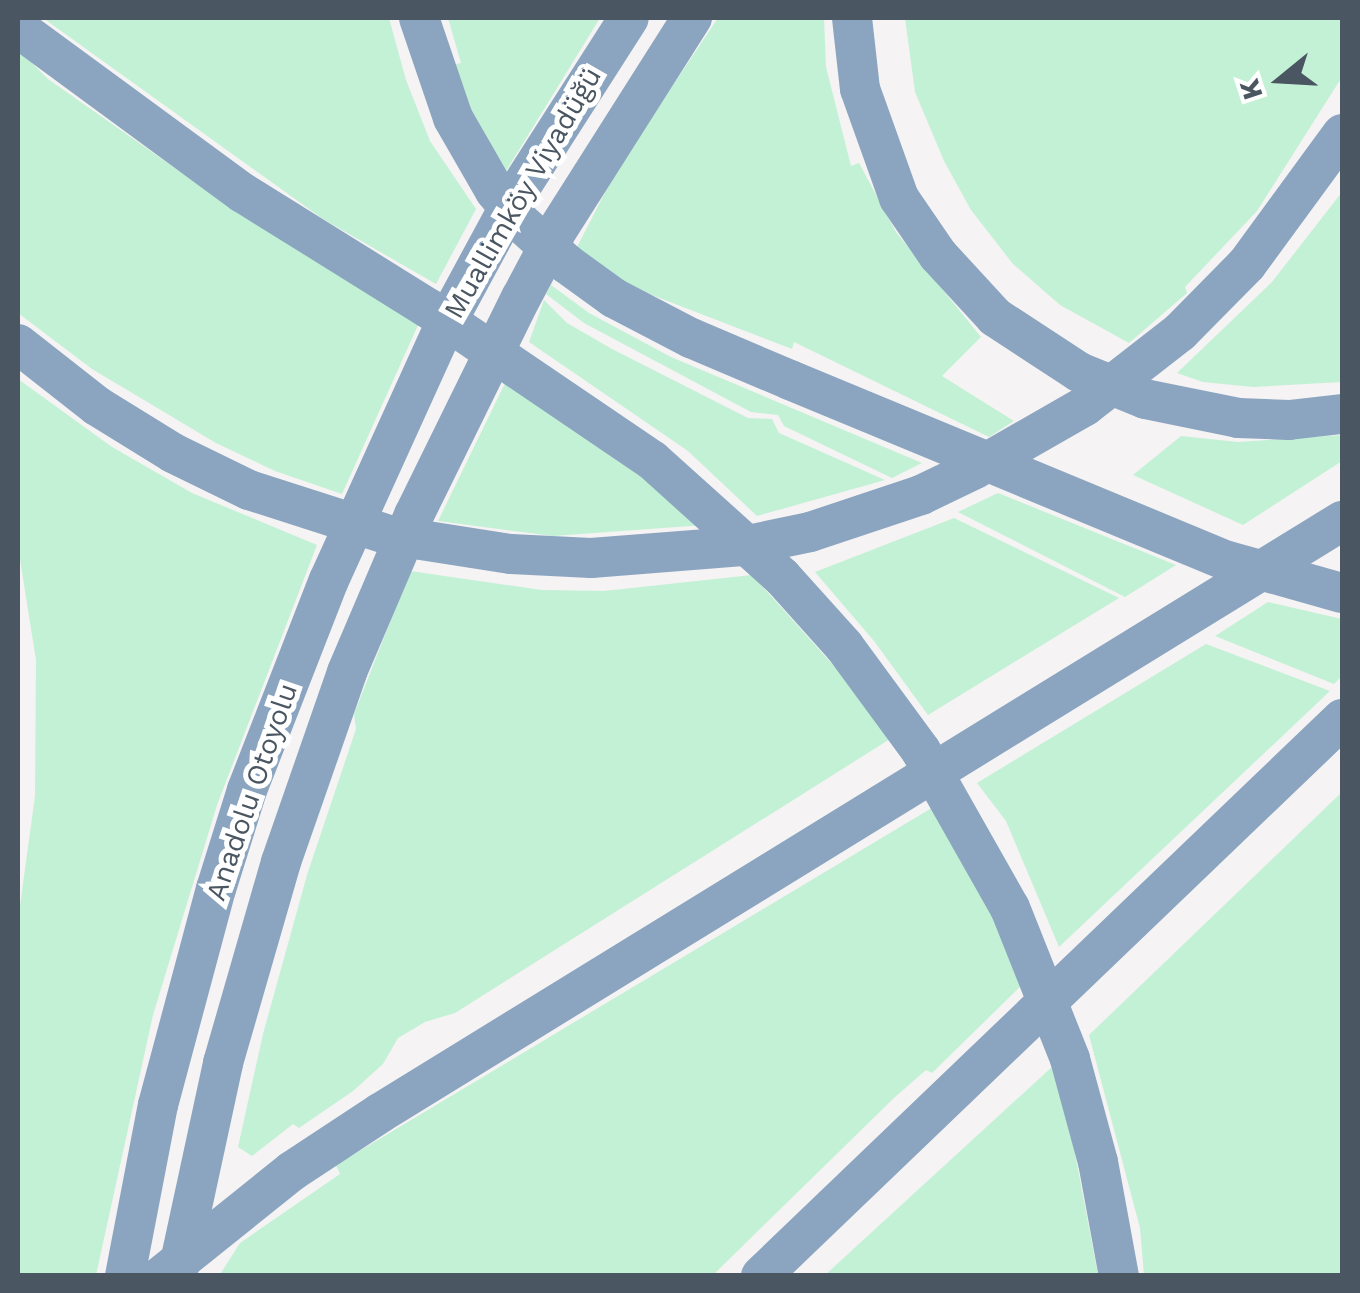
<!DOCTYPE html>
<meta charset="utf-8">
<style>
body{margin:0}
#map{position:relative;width:1360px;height:1293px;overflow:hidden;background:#f5f3f3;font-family:"Work Sans",sans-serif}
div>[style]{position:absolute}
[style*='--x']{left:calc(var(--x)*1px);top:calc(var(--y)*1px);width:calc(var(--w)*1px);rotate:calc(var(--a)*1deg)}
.green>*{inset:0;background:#c3f1d5}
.highway>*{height:40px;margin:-20px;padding:0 20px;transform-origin:20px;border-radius:20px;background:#8ba5c1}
span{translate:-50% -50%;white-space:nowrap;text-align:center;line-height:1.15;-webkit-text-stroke:10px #fff;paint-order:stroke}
.street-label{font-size:28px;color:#4a5661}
.frame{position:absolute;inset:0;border:20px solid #4a5661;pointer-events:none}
.north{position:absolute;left:1230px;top:30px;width:100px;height:100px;-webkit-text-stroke:8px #fff;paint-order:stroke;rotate:252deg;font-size:28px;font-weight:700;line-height:40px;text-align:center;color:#4a5661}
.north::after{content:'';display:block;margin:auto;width:35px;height:45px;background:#4a5661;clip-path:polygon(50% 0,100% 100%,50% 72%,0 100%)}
</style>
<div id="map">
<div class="green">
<i style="clip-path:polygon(43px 18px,389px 18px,406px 80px,430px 141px,476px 209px,436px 284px,323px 219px)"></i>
<i style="clip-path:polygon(448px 18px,600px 18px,506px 171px,474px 126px,451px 65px,461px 63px)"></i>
<i style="clip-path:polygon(718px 18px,824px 18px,826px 67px,851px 166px,859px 163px,896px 232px,981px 337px,942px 376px,1014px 421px,989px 437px,794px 342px,792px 349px,626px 285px,575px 251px,618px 167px)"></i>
<i style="clip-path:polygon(905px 18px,1342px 18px,1342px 77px,1257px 211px,1185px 287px,1187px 293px,1129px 343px,1060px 305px,1013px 264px,971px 210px,944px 161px,915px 92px)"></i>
<i style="clip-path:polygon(18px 49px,48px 79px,179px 171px,419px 323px,342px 494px,275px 471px,216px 443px,92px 369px,18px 313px)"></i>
<i style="clip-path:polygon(1342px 192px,1342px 382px,1253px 387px,1203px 382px,1177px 373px,1272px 282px)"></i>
<i style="clip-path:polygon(551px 285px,589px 313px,671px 357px,922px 463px,892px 478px,784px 426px,778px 415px,751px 412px,584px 323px,546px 294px)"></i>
<i style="clip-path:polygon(544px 300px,567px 323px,612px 349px,748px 418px,772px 419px,779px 433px,885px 480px,757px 516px,688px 451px,529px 342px)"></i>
<i style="clip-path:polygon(18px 379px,112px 447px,192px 493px,317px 545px,217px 805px,153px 1015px,96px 1275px,18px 1275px,18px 920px,35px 796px,36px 660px,18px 547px)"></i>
<i style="clip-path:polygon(507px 379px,666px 495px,704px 525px,553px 536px,438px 521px)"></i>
<i style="clip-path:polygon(1342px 435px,1342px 461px,1243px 525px,1133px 475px,1181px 436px,1238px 442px)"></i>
<i style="clip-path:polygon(998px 493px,1176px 565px,1125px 597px,958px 512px)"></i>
<i style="clip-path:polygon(954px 518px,1119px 598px,928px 715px,874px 641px,815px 572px)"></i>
<i style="clip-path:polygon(410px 571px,542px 590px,604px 591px,752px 575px,850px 684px,890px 739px,455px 1013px,425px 1022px,398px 1038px,383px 1064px,353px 1091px,299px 1128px,293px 1124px,252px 1156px,238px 1147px,263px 1034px,307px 875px,356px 729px,354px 714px)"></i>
<i style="clip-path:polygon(1268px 602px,1342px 619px,1342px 676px,1334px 684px,1215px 636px)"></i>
<i style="clip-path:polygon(1206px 644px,1330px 691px,1059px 947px,1006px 821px,977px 783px)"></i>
<i style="clip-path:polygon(1342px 792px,1342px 1275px,1144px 1275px,1140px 1228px,1089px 1035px)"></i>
<i style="clip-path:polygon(935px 806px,992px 909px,1025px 982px,932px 1073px,926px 1070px,895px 1097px,713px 1275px,219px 1276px,240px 1243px,340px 1174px,336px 1165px)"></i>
<i style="clip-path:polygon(1053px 1066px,1069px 1122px,1098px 1275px,824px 1276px)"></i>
</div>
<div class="highway">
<i style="--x:419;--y:18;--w:106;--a:71.2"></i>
<i style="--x:453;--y:118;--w:84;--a:60.1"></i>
<i style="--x:495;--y:191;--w:40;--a:51"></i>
<i style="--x:520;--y:222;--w:63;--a:41.8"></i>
<i style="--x:567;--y:264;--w:58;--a:35.9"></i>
<i style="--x:614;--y:298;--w:87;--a:27.5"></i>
<i style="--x:691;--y:338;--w:108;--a:23"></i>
<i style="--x:790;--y:380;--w:474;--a:22.5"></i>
<i style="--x:1228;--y:561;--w:118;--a:15.7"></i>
<i style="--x:852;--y:18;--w:71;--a:83.6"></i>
<i style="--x:860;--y:89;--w:116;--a:70.3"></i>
<i style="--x:899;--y:198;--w:69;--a:55.6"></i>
<i style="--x:938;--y:255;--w:84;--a:47.4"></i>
<i style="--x:995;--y:317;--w:100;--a:33.2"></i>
<i style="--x:1079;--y:372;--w:71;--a:22.2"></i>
<i style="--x:1145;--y:399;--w:95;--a:11.5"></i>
<i style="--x:1238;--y:418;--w:51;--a:2.2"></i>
<i style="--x:1289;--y:420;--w:53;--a:-6.5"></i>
<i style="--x:18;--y:28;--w:279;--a:36.3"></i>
<i style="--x:243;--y:193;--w:218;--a:31.9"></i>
<i style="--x:428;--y:308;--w:271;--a:34.2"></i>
<i style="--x:652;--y:460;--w:175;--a:42"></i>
<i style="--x:782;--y:577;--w:93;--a:48.1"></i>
<i style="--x:844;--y:646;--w:130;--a:53.7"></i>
<i style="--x:921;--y:751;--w:180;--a:60.5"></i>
<i style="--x:1010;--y:908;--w:162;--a:68.3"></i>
<i style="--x:1070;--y:1059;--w:107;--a:74.8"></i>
<i style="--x:1098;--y:1162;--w:116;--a:79.6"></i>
<i style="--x:18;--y:344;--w:100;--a:38.1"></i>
<i style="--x:97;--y:406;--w:89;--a:31.7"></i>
<i style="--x:173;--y:453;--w:85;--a:26"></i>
<i style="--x:249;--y:490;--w:147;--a:17.8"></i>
<i style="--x:389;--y:535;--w:123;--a:8.9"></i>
<i style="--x:511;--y:554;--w:80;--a:2.9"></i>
<i style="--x:591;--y:558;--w:152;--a:-4.5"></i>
<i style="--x:743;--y:546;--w:68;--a:-11.8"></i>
<i style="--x:810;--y:532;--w:117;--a:-18.4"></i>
<i style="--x:921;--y:495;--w:60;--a:-25.7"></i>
<i style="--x:975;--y:469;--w:127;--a:-29.8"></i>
<i style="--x:1085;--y:406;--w:120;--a:-37.9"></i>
<i style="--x:1180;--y:332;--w:95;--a:-45.4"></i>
<i style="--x:1247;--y:264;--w:161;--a:-53.8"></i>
<i style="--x:179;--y:1267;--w:209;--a:-77.8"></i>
<i style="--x:223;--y:1063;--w:209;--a:-73.9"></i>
<i style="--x:281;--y:862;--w:201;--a:-70.8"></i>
<i style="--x:347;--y:672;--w:171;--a:-66.9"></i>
<i style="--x:414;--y:515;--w:242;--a:-63.8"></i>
<i style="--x:521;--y:298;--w:75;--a:-62.1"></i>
<i style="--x:556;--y:232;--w:254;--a:-57.6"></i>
<i style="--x:125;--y:1276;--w:174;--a:-79.1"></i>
<i style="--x:158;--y:1105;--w:224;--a:-75"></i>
<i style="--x:216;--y:889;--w:104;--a:-72.6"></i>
<i style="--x:247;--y:790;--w:225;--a:-68.7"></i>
<i style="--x:329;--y:580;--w:276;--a:-65.6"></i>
<i style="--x:443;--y:329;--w:151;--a:-61.6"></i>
<i style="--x:515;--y:196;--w:211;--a:-57.4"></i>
<i style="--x:161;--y:1276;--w:168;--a:-38.7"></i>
<i style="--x:292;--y:1171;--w:105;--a:-33.4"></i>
<i style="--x:380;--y:1113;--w:1130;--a:-31.61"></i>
<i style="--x:761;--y:1276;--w:805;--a:-43.79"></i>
</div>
<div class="street-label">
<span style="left:523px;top:193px;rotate:-60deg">Muallimköy Viyadüğü</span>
<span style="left:252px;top:792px;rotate:-71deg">Anadolu Otoyolu</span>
</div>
<div class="frame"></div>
<div class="north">K</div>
</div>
